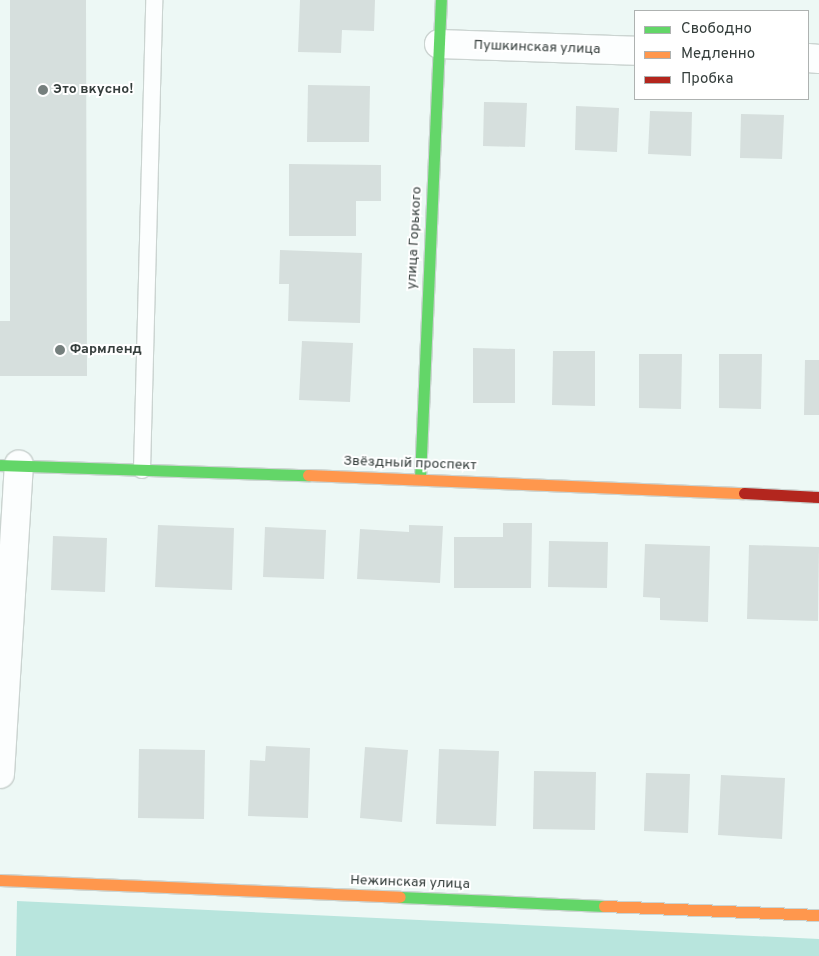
<!DOCTYPE html>
<meta charset="utf-8">
<style>
body{margin:0}
#map{position:relative;width:819px;height:956px;overflow:hidden;background:#edf8f5;font-family:Overpass,sans-serif}
div>[style]{position:absolute}
[style*='--x']{left:calc(var(--x)*1px);top:calc(var(--y)*1px);width:calc(var(--w)*1px);rotate:calc(var(--a)*1deg)}
.green>*{inset:0;background:#b8e5dd}
.building>*{inset:0;background:#d6dfdd}
.roads{filter:drop-shadow(1px 0 #cbd4d1) drop-shadow(-1px 0 #cbd4d1) drop-shadow(0 1px #cbd4d1) drop-shadow(0 -1px #cbd4d1)}
.lane>*{height:16px;margin:-8px;padding:0 8px;transform-origin:8px;border-radius:8px;background:#fcfefe}
.street>*{height:28px;margin:-14px;padding:0 14px;transform-origin:14px;border-radius:14px;background:#fcfefe}
.fast>*{height:11px;margin:-5.5px;padding:0 5.5px;transform-origin:5.5px;border-radius:5.5px;background:#63d668}
.slow>*{height:11px;margin:-5.5px;padding:0 5.5px;transform-origin:5.5px;border-radius:5.5px;background:#ff974d}
.jam>*{height:11px;margin:-5.5px;padding:0 5.5px;transform-origin:5.5px;border-radius:5.5px;background:#b3261e}
.dots>*{width:14px;height:14px;translate:-50% -50%;box-sizing:border-box;border:2px solid #fff;border-radius:50%}
span{translate:-50% -50%;white-space:nowrap;text-align:center;line-height:1.15;-webkit-text-stroke:4px #fff;paint-order:stroke}
.street-label{font-size:14px;color:#353e3c}
.poi-label{font-size:14px;color:#353e3c;font-weight:700}
.left{translate:0 -50%;text-align:left}
.legend{position:absolute;left:634px;top:10px;width:175px;height:90px;box-sizing:border-box;background:#fff;border:1px solid #aeb2b1;margin:0;padding:6px 9px;list-style:none;font-size:15px;color:#353e3c}
.legend li{display:flex;align-items:center;gap:10px;height:25px}
.legend b{width:25px;border:1px solid #aeb2b1}
</style>
<div id="map">
<div class="green">
<i style="clip-path:polygon(17px 901px,819px 939px,819px 956px,16px 956px)"></i>
</div>
<div class="building">
<i style="clip-path:polygon(10px 0,86px 0,87px 376px,0 376px,0 321px,10px 321px)"></i>
<i style="clip-path:polygon(300px 0,375px 0,374px 31px,342px 30px,341px 53px,298px 52px)"></i>
<i style="clip-path:polygon(308px 85px,370px 86px,369px 142px,307px 142px)"></i>
<i style="clip-path:polygon(484px 102px,527px 103px,525px 147px,483px 146px)"></i>
<i style="clip-path:polygon(576px 106px,619px 108px,617px 152px,575px 150px)"></i>
<i style="clip-path:polygon(650px 111px,692px 112px,691px 156px,648px 154px)"></i>
<i style="clip-path:polygon(741px 114px,784px 115px,782px 159px,740px 158px)"></i>
<i style="clip-path:polygon(289px 164px,381px 165px,381px 201px,356px 201px,356px 236px,289px 236px)"></i>
<i style="clip-path:polygon(280px 250px,362px 253px,360px 323px,288px 321px,289px 284px,279px 284px)"></i>
<i style="clip-path:polygon(302px 341px,353px 343px,350px 402px,299px 400px)"></i>
<i style="clip-path:polygon(473px 348px,515px 349px,515px 403px,473px 403px)"></i>
<i style="clip-path:polygon(553px 351px,595px 351px,595px 406px,552px 405px)"></i>
<i style="clip-path:polygon(639px 354px,682px 354px,681px 409px,639px 408px)"></i>
<i style="clip-path:polygon(719px 354px,762px 354px,761px 409px,719px 408px)"></i>
<i style="clip-path:polygon(805px 360px,819px 360px,819px 415px,804px 415px)"></i>
<i style="clip-path:polygon(503px 523px,532px 523px,531px 588px,454px 588px,454px 537px,503px 537px)"></i>
<i style="clip-path:polygon(158px 525px,234px 528px,232px 590px,155px 587px)"></i>
<i style="clip-path:polygon(409px 525px,443px 526px,440px 583px,357px 579px,360px 529px,409px 532px)"></i>
<i style="clip-path:polygon(265px 527px,326px 530px,324px 579px,263px 577px)"></i>
<i style="clip-path:polygon(53px 536px,107px 538px,105px 592px,51px 590px)"></i>
<i style="clip-path:polygon(549px 541px,608px 542px,607px 588px,548px 587px)"></i>
<i style="clip-path:polygon(645px 544px,710px 546px,708px 622px,660px 620px,660px 598px,643px 597px)"></i>
<i style="clip-path:polygon(749px 545px,819px 547px,818px 621px,747px 619px)"></i>
<i style="clip-path:polygon(266px 746px,310px 748px,308px 818px,248px 816px,250px 760px,265px 761px)"></i>
<i style="clip-path:polygon(365px 747px,408px 750px,402px 822px,360px 818px)"></i>
<i style="clip-path:polygon(139px 749px,205px 750px,204px 819px,138px 818px)"></i>
<i style="clip-path:polygon(439px 749px,499px 751px,496px 826px,436px 824px)"></i>
<i style="clip-path:polygon(534px 771px,596px 772px,595px 830px,533px 829px)"></i>
<i style="clip-path:polygon(646px 773px,690px 774px,688px 833px,644px 831px)"></i>
<i style="clip-path:polygon(721px 775px,785px 778px,782px 839px,718px 835px)"></i>
</div>
<div class="roads">
<div class="lane">
<i style="--x:142;--y:470;--w:470;--a:-88.5"></i>
</div>
<div class="street">
<i style="--x:439;--y:44;--w:196;--a:2"></i>
<i style="--x:808;--y:58;--w:11;--a:5"></i>
<i style="--x:0;--y:774;--w:310;--a:-86.5"></i>
</div>
<div class="fast">
<i style="--x:0;--y:465;--w:308;--a:1.9"></i>
<i style="--x:420;--y:478;--w:478;--a:-87.5"></i>
<i style="--x:400;--y:897;--w:204;--a:2.5"></i>
</div>
<div class="slow">
<i style="--x:308;--y:475;--w:436;--a:2.4"></i>
<i style="--x:0;--y:880;--w:400;--a:2.4"></i>
<i style="--x:604;--y:906;--w:215;--a:2.4"></i>
</div>
<div class="jam">
<i style="--x:744;--y:493;--w:75;--a:3.1"></i>
</div>
</div>
<div class="dots">
<i style="left:43px;top:90px;background:#757f7d"></i>
<i style="left:60px;top:350px;background:#757f7d"></i>
</div>
<div class="street-label">
<span style="left:537px;top:48px;rotate:2deg">Пушкинская улица</span>
<span style="left:415px;top:238px;rotate:-87deg">улица Горького</span>
<span style="left:410px;top:464px;rotate:2deg">Звёздный проспект</span>
<span style="left:410px;top:883px;rotate:2deg">Нежинская улица</span>
</div>
<div class="poi-label">
<span class="left" style="left:53px;top:90px">Это вкусно!</span>
<span class="left" style="left:70px;top:350px">Фармленд</span>
</div>
<ul class="legend">
<li><b style="height:6px;background:#63d668"></b>Свободно</li>
<li><b style="height:6px;background:#ff974d"></b>Медленно</li>
<li><b style="height:6px;background:#b3261e"></b>Пробка</li>
</ul>
</div>
